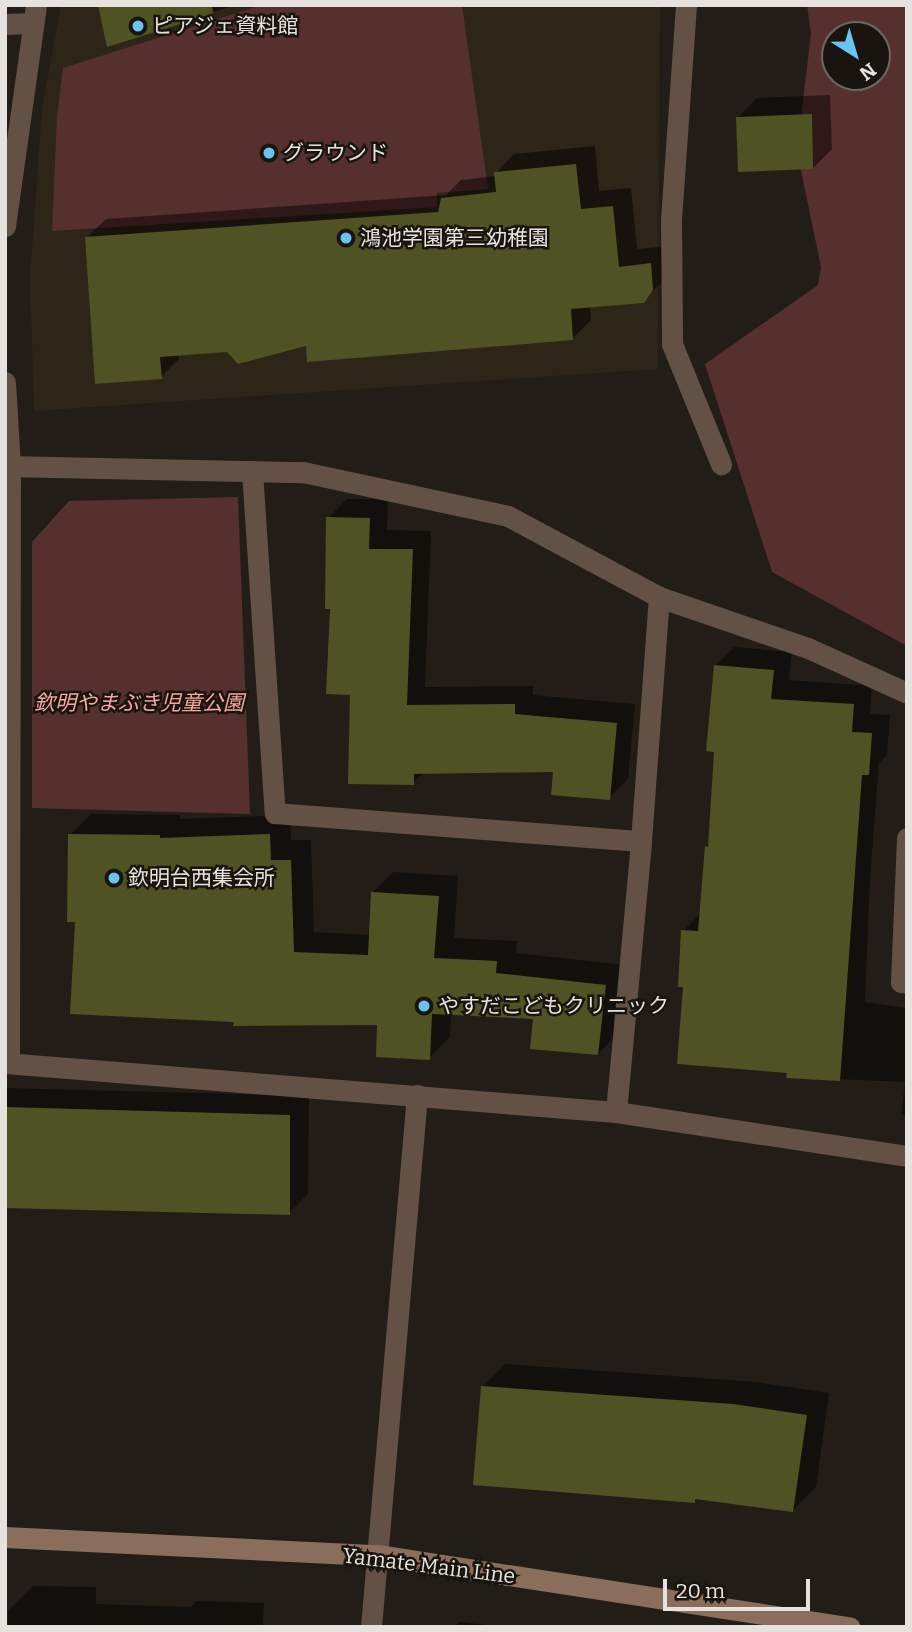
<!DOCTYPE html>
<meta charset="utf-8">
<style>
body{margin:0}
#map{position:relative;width:912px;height:1632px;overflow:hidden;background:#221e17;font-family:Bitter,"Noto Sans JP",serif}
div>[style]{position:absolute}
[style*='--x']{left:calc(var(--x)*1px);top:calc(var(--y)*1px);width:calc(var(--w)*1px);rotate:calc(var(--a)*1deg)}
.built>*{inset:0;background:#2c2518}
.green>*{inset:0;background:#56302e}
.shadow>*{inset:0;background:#0007}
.building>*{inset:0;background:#4f5324}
.lane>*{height:21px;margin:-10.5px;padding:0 10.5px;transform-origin:10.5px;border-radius:10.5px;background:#635146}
.street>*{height:21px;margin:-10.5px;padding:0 10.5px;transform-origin:10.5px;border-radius:10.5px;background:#635146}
.secondary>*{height:21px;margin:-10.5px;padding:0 10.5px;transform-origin:10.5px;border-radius:10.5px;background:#8a6d5b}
.dots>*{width:19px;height:19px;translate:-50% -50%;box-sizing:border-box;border:4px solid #19150e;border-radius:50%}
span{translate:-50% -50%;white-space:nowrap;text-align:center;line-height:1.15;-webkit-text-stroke:5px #19150e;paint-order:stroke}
.poi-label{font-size:21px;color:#e6e3de}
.left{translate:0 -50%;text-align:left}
.park-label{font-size:21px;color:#f8a6a1;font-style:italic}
.street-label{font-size:21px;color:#e6e3de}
.frame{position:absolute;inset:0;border:7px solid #e6e3de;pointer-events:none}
.north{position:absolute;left:821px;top:21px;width:70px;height:70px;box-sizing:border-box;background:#19150e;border:2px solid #6b6761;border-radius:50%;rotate:143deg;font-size:19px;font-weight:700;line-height:28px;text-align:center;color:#e6e3de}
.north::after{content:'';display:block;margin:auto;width:24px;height:32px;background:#69c4f1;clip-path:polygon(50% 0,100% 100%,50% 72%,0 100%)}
.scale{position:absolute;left:663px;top:1579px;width:147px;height:32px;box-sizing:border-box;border:4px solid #e6e3de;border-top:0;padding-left:9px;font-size:21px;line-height:24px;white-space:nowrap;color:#e6e3de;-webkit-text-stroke:5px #19150e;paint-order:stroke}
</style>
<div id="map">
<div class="built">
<i style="clip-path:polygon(61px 5px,660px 5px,658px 369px,34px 411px,30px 278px,42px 108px)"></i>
</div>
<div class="green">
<i style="clip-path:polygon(262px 5px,462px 5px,488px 189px,437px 193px,437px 207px,52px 231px,57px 116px,63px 68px)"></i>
<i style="clip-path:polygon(evenodd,807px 5px,907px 5px,907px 646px,772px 572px,705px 364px,818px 285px,821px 267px,797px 151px,811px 34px,807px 5px,835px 35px,877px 35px,877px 77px,835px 77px,835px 35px)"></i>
<i style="clip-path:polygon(238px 497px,250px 814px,32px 808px,32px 542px,69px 501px)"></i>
</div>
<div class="shadow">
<i style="clip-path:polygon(100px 5px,235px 5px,108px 45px)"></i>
<i style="clip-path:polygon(830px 95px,832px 149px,813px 168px,738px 117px,757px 98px)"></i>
<i style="clip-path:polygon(595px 146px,599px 191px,631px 188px,637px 249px,669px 246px,662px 282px,643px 301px,590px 306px,591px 320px,572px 339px,307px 344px,179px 354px,179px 359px,161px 377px,87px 237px,106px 219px,446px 195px,461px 180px,496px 176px,496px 173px,514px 154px)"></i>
<i style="clip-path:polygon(347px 499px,388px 499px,387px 530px,431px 531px,425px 687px,533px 686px,533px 695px,635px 704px,628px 779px,609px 798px,555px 771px,425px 772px,413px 783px,351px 693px,332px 607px,328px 518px)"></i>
<i style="clip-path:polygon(734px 647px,792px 652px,789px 680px,872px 686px,870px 714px,890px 715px,887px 755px,879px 763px,870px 879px,865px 1002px,907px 1008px,907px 1115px,901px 1115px,905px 1082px,788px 1077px,789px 1072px,685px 986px,683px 931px,701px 913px,706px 847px,710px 844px,716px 750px,715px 666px)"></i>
<i style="clip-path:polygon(91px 814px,180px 815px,180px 819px,290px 815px,291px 840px,311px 840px,314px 932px,370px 935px,373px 892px,393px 872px,458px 876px,454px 938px,517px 941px,516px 953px,625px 965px,618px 1033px,598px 1054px,535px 1017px,451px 1014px,450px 1037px,429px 1058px,379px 1023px,77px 920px,70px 835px)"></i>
<i style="clip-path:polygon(5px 1088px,309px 1096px,308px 1194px,289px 1213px,5px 1206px)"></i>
<i style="clip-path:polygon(505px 1364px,756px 1382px,829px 1393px,816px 1487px,793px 1510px,698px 1497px,694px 1501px,482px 1387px)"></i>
<i style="clip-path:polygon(33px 1586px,96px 1587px,96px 1604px,191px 1607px,196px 1601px,264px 1603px,263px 1627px,8px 1627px,8px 1611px)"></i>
<i style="clip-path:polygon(459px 1622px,498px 1626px,498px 1627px,454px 1627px)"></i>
</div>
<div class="building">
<i style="clip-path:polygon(98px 5px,212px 5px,213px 14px,107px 47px)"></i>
<i style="clip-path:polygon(812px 114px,813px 169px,738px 172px,736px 117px)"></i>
<i style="clip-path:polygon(576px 164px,581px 209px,613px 206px,619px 267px,651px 263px,653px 290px,644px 303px,571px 309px,573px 340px,307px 362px,306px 346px,238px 364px,227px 352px,160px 357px,162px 379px,95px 384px,85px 237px,438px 212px,441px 198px,496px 192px,494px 172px)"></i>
<i style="clip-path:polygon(326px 517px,370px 518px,369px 549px,413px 549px,407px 705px,515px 704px,515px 714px,617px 723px,610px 800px,551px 795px,553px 772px,414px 774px,414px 785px,348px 784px,350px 695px,326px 694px,330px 609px,325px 609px)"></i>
<i style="clip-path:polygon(714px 665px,774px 670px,771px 699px,854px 704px,852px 732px,872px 733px,869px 775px,862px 775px,840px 1081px,786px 1078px,787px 1073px,677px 1064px,683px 987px,678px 987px,681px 930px,698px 931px,705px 846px,708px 847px,714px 752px,706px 751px)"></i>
<i style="clip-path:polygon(68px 834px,160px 835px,160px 838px,270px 834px,271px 860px,291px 860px,294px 952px,368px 955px,371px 892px,439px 896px,434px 958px,497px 961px,496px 973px,606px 985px,598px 1055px,530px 1049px,533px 1019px,432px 1014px,430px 1060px,376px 1057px,377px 1025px,233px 1026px,234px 1022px,70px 1014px,75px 922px,67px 922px)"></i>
<i style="clip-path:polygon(5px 1107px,290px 1115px,290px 1215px,5px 1208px)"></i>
<i style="clip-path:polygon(481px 1386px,733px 1404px,807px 1415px,793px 1512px,695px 1499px,695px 1503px,473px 1485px)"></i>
</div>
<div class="lane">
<i style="--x:686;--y:5;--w:215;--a:94"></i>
<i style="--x:671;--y:219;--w:125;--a:89.5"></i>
<i style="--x:672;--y:344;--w:130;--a:67.8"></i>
</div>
<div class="street">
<i style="--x:5;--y:24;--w:27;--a:-2"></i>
<i style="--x:5;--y:226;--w:223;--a:-82"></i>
<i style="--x:5;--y:382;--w:84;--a:86.6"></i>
<i style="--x:10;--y:466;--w:597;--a:90.1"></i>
<i style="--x:5;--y:466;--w:298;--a:1.2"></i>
<i style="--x:303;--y:472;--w:210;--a:12.1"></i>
<i style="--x:508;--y:516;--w:171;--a:28.2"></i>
<i style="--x:659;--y:597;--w:157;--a:18.9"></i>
<i style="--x:808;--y:648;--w:109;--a:24.4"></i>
<i style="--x:252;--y:471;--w:343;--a:86.2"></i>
<i style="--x:275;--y:813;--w:367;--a:4.4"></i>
<i style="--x:907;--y:838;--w:144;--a:92.4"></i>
<i style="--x:901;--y:982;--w:6;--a:9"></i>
<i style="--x:5;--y:1063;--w:613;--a:4.59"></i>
<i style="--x:616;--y:1112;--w:294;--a:8.6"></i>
<i style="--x:616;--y:1112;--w:272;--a:-84.7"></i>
<i style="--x:641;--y:841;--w:245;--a:-85.8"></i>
<i style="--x:371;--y:1627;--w:534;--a:-85.06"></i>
</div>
<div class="secondary">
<i style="--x:5;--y:1537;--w:372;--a:2.8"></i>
<i style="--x:377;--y:1555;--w:478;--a:8.7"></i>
</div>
<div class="dots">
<i style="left:138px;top:26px;background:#69c4f1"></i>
<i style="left:269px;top:153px;background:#69c4f1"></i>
<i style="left:346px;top:238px;background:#69c4f1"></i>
<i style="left:114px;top:878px;background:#69c4f1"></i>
<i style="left:424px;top:1006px;background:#69c4f1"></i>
</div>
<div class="poi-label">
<span class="left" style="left:152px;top:26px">ピアジェ資料館</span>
<span class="left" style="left:283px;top:153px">グラウンド</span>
<span class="left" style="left:360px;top:238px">鴻池学園第三幼稚園</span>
<span class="left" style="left:128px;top:878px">欽明台西集会所</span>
<span class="left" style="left:438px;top:1006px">やすだこどもクリニック</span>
</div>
<div class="park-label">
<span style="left:139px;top:703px">欽明やまぶき児童公園</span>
</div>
<div class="street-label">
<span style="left:429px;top:1566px;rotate:7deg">Yamate Main Line</span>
</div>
<div class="frame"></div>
<div class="north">N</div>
<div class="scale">20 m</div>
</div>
